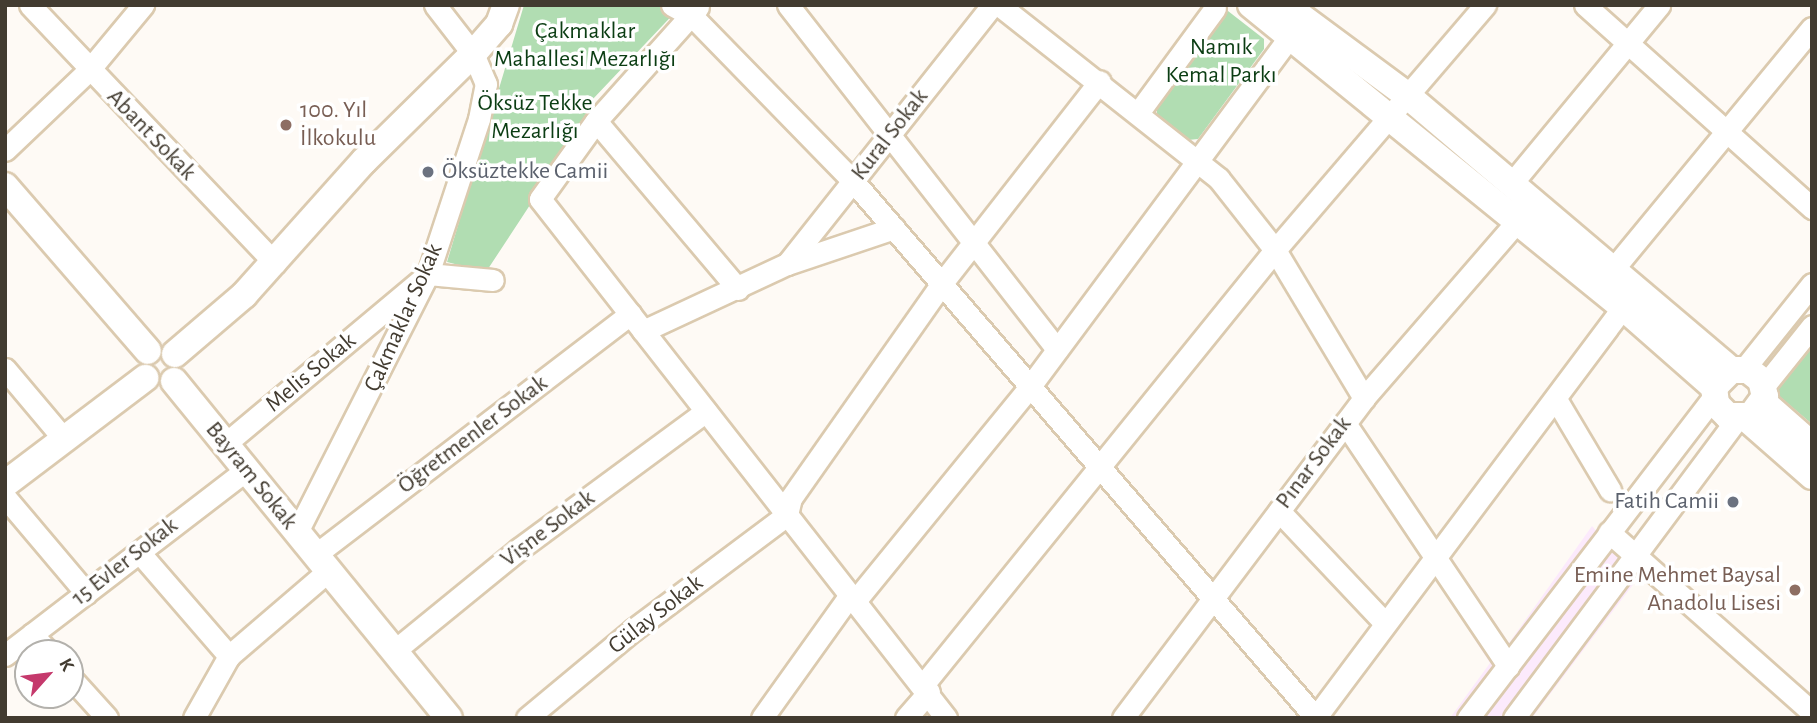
<!DOCTYPE html>
<meta charset="utf-8">
<style>
body{margin:0}
#map{position:relative;width:1817px;height:723px;overflow:hidden;background:#fefaf5;font-family:"Alegreya Sans",sans-serif}
div>[style]{position:absolute}
[style*='--x']{left:calc(var(--x)*1px);top:calc(var(--y)*1px);width:calc(var(--w)*1px);rotate:calc(var(--a)*1deg)}
.commercial>*{inset:0;background:#fceafc}
.green>*{inset:0;background:#b1ddb2}
.roads{filter:drop-shadow(2px 0 #dbcaaf) drop-shadow(-2px 0 #dbcaaf) drop-shadow(0 2px #dbcaaf) drop-shadow(0 -2px #dbcaaf)}
.minor>*{height:21px;margin:-10.5px;padding:0 10.5px;transform-origin:10.5px;border-radius:10.5px;background:#fff}
.major>*{height:26px;margin:-13px;padding:0 13px;transform-origin:13px;border-radius:13px;background:#fff}
.dots>*{width:19px;height:19px;translate:-50% -50%;box-sizing:border-box;border:4px solid #fff;border-radius:50%}
span{translate:-50% -50%;white-space:nowrap;text-align:center;line-height:1.15;-webkit-text-stroke:7px #fff;paint-order:stroke}
.park-label{font-size:24px;color:#0b3d13}
.education-label{font-size:24px;color:#785e54}
.left{translate:0 -50%;text-align:left}
.right{translate:-100% -50%;text-align:right}
.street-label{font-size:24px;color:#423b30}
.worship-label{font-size:24px;color:#5b616d}
.frame{position:absolute;inset:0;border:7px solid #423b30;pointer-events:none}
.north{position:absolute;left:14px;top:639px;width:70px;height:70px;box-sizing:border-box;background:#fff;border:2px solid #b3b1ac;border-radius:50%;rotate:62deg;font-size:19px;font-weight:700;line-height:28px;text-align:center;color:#423b30}
.north::after{content:'';display:block;margin:auto;width:24px;height:32px;background:#c5396c;clip-path:polygon(50% 0,100% 100%,50% 72%,0 100%)}
</style>
<div id="map">
<div class="commercial">
<i style="clip-path:polygon(1592px 526px,1638px 578px,1532px 718px,1450px 718px,1490px 663px,1432px 574px,1449px 554px,1509px 643px)"></i>
</div>
<div class="green">
<i style="clip-path:polygon(524px 5px,682px 5px,592px 100px,587px 118px,486px 272px,447px 262px)"></i>
<i style="clip-path:polygon(1228px 11px,1264px 39px,1264px 49px,1198px 139px,1188px 140px,1157px 115px,1157px 104px,1220px 13px)"></i>
<i style="clip-path:polygon(1812px 345px,1812px 424px,1773px 391px)"></i>
</div>
<div class="roads">
<div class="minor">
<i style="--x:30;--y:5;--w:356;--a:46.5"></i>
<i style="--x:672;--y:5;--w:23;--a:29"></i>
<i style="--x:692;--y:16;--w:231;--a:45.7"></i>
<i style="--x:853;--y:181;--w:709;--a:49.23"></i>
<i style="--x:788;--y:5;--w:437;--a:52"></i>
<i style="--x:999;--y:5;--w:280;--a:38.3"></i>
<i style="--x:1219;--y:179;--w:90;--a:51.7"></i>
<i style="--x:1275;--y:250;--w:173;--a:59"></i>
<i style="--x:1585;--y:5;--w:305;--a:41.8"></i>
<i style="--x:1138;--y:113;--w:130;--a:-53.7"></i>
<i style="--x:596;--y:121;--w:153;--a:-48.2"></i>
<i style="--x:5;--y:150;--w:116;--a:-43.6"></i>
<i style="--x:89;--y:70;--w:85;--a:-50.3"></i>
<i style="--x:1512;--y:183;--w:231;--a:-50.4"></i>
<i style="--x:787;--y:264;--w:330;--a:-51.6"></i>
<i style="--x:1614;--y:268;--w:311;--a:-50.5"></i>
<i style="--x:738;--y:289;--w:220;--a:-130.2"></i>
<i style="--x:596;--y:121;--w:96;--a:125.7"></i>
<i style="--x:540;--y:199;--w:659;--a:51.96"></i>
<i style="--x:643;--y:331;--w:159;--a:-25"></i>
<i style="--x:787;--y:264;--w:113;--a:-18.6"></i>
<i style="--x:5;--y:369;--w:92;--a:49.9"></i>
<i style="--x:1744;--y:369;--w:109;--a:-51.3"></i>
<i style="--x:1764;--y:386;--w:77;--a:-51.3"></i>
<i style="--x:1557;--y:401;--w:104;--a:59.2"></i>
<i style="--x:1345;--y:423;--w:293;--a:56.1"></i>
<i style="--x:225;--y:444;--w:265;--a:-39.9"></i>
<i style="--x:428;--y:274;--w:65;--a:5.3"></i>
<i style="--x:5;--y:497;--w:126;--a:49.8"></i>
<i style="--x:1279;--y:511;--w:153;--a:46.6"></i>
<i style="--x:297;--y:532;--w:289;--a:-63.1"></i>
<i style="--x:428;--y:274;--w:163;--a:-71.8"></i>
<i style="--x:479;--y:119;--w:36;--a:-79"></i>
<i style="--x:486;--y:84;--w:33;--a:-113"></i>
<i style="--x:473;--y:54;--w:62;--a:-127.8"></i>
<i style="--x:1609;--y:532;--w:271;--a:41.6"></i>
<i style="--x:139;--y:552;--w:138;--a:49.1"></i>
<i style="--x:315;--y:555;--w:397;--a:-37.4"></i>
<i style="--x:855;--y:601;--w:279;--a:-50.8"></i>
<i style="--x:1031;--y:385;--w:435;--a:-53.4"></i>
<i style="--x:32;--y:634;--w:25;--a:48"></i>
<i style="--x:394;--y:651;--w:161;--a:-39.2"></i>
<i style="--x:519;--y:549;--w:232;--a:-36.4"></i>
<i style="--x:5;--y:655;--w:304;--a:-37.5"></i>
<i style="--x:70;--y:677;--w:55;--a:47.9"></i>
<i style="--x:923;--y:685;--w:560;--a:-51.02"></i>
<i style="--x:1275;--y:250;--w:323;--a:-49.4"></i>
<i style="--x:1316;--y:717;--w:512;--a:-53.17"></i>
<i style="--x:194;--y:718;--w:71;--a:-60.6"></i>
<i style="--x:229;--y:656;--w:130;--a:-40.6"></i>
<i style="--x:527;--y:718;--w:138;--a:-39.7"></i>
<i style="--x:633;--y:630;--w:192;--a:-36.8"></i>
<i style="--x:787;--y:515;--w:17;--a:-77"></i>
<i style="--x:791;--y:498;--w:263;--a:-54.9"></i>
<i style="--x:942;--y:283;--w:256;--a:-52"></i>
<i style="--x:762;--y:718;--w:151;--a:-54.4"></i>
<i style="--x:906;--y:718;--w:35;--a:-49"></i>
<i style="--x:1123;--y:718;--w:401;--a:-53"></i>
<i style="--x:1364;--y:398;--w:237;--a:-49.1"></i>
<i style="--x:1468;--y:718;--w:405;--a:-52.6"></i>
<i style="--x:1514;--y:718;--w:373;--a:-53.3"></i>
</div>
<div class="major">
<i style="--x:1251;--y:5;--w:479;--a:39.1"></i>
<i style="--x:1623;--y:307;--w:121;--a:41.3"></i>
<i style="--x:1714;--y:387;--w:17;--a:83"></i>
<i style="--x:1716;--y:404;--w:17;--a:45"></i>
<i style="--x:1728;--y:416;--w:23;--a:0"></i>
<i style="--x:1751;--y:416;--w:24;--a:-54"></i>
<i style="--x:1765;--y:397;--w:17;--a:-103"></i>
<i style="--x:1761;--y:380;--w:16;--a:-142"></i>
<i style="--x:1748;--y:370;--w:17;--a:180"></i>
<i style="--x:1731;--y:370;--w:24;--a:135"></i>
<i style="--x:1285;--y:5;--w:153;--a:36.5"></i>
<i style="--x:1408;--y:96;--w:424;--a:40.3"></i>
<i style="--x:5;--y:186;--w:218;--a:49.1"></i>
<i style="--x:175;--y:354;--w:91;--a:-40.5"></i>
<i style="--x:244;--y:295;--w:180;--a:-48.2"></i>
<i style="--x:364;--y:161;--w:153;--a:-44.5"></i>
<i style="--x:473;--y:54;--w:40;--a:-49"></i>
<i style="--x:499;--y:24;--w:20;--a:-70"></i>
<i style="--x:174;--y:381;--w:435;--a:50.8"></i>
<i style="--x:1763;--y:402;--w:65;--a:41.3"></i>
<i style="--x:1746;--y:418;--w:88;--a:41.3"></i>
<i style="--x:5;--y:484;--w:176;--a:-37.1"></i>
</div>
</div>
<div class="dots">
<i style="left:286px;top:125px;background:#8d6e63"></i>
<i style="left:428px;top:172px;background:#6b7280"></i>
<i style="left:1733px;top:502px;background:#6b7280"></i>
<i style="left:1795px;top:590px;background:#8d6e63"></i>
</div>
<div class="park-label">
<span style="left:585px;top:46px">Çakmaklar<br>Mahallesi Mezarlığı</span>
<span style="left:1221px;top:62px">Namık<br>Kemal Parkı</span>
<span style="left:535px;top:118px">Öksüz Tekke<br>Mezarlığı</span>
</div>
<div class="education-label">
<span class="left" style="left:300px;top:125px">100. Yıl<br>İlkokulu</span>
<span class="right" style="left:1781px;top:590px">Emine Mehmet Baysal<br>Anadolu Lisesi</span>
</div>
<div class="street-label">
<span style="left:151px;top:135px;rotate:46deg">Abant Sokak</span>
<span style="left:890px;top:135px;rotate:-52deg">Kural Sokak</span>
<span style="left:404px;top:318px;rotate:-66deg">Çakmaklar Sokak</span>
<span style="left:311px;top:373px;rotate:-40deg">Melis Sokak</span>
<span style="left:473px;top:435px;rotate:-37deg">Öğretmenler Sokak</span>
<span style="left:1314px;top:463px;rotate:-53deg">Pınar Sokak</span>
<span style="left:251px;top:476px;rotate:51deg">Bayram Sokak</span>
<span style="left:548px;top:529px;rotate:-37deg">Vişne Sokak</span>
<span style="left:125px;top:562px;rotate:-38deg">15 Evler Sokak</span>
<span style="left:656px;top:615px;rotate:-38deg">Gülay Sokak</span>
</div>
<div class="worship-label">
<span class="left" style="left:442px;top:172px">Öksüztekke Camii</span>
<span class="right" style="left:1719px;top:502px">Fatih Camii</span>
</div>
<div class="frame"></div>
<div class="north">K</div>
</div>
